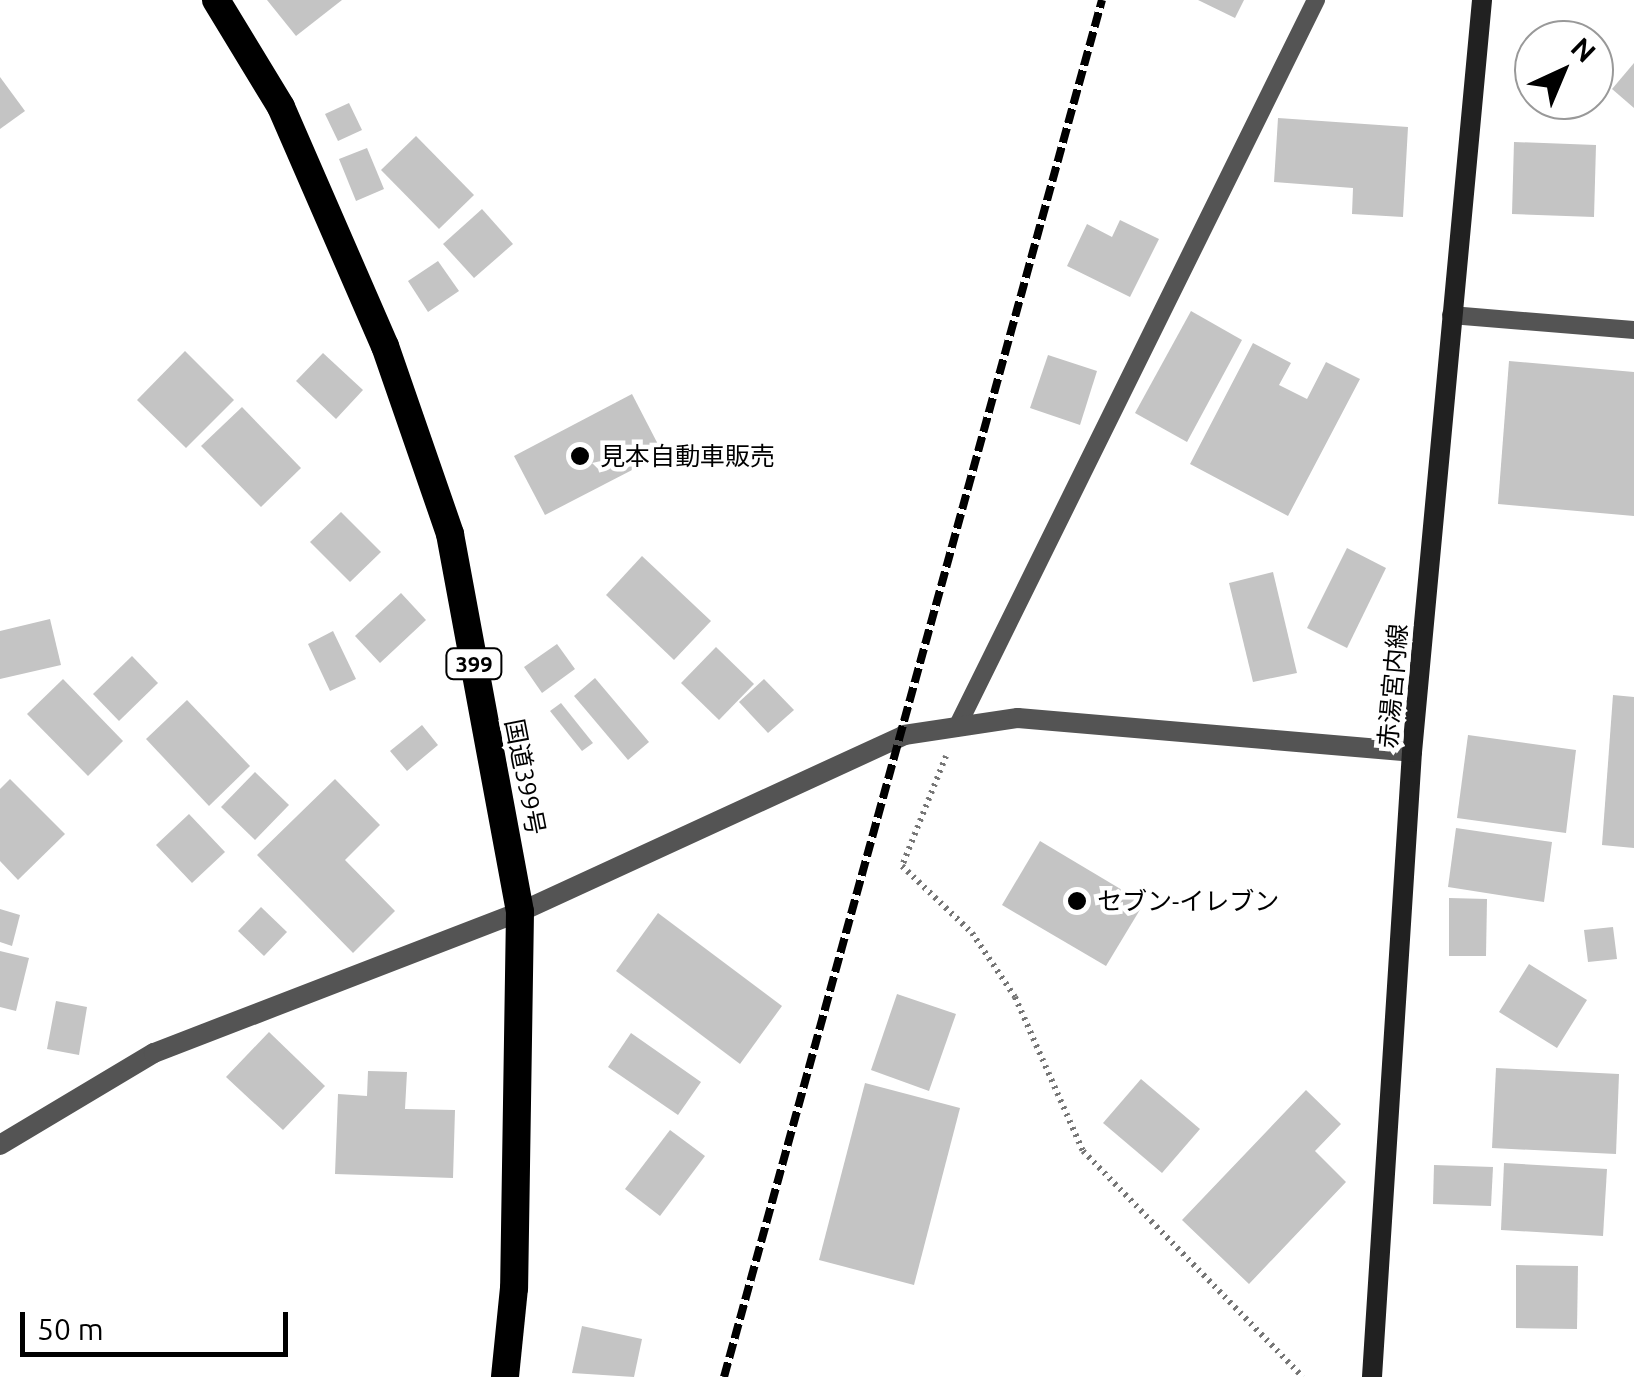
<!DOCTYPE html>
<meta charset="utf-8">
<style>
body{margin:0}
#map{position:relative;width:1634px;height:1377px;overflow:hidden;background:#fff;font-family:Ubuntu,"Noto Sans JP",sans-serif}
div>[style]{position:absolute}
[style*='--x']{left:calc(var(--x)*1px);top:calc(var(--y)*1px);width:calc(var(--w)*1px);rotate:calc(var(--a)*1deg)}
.building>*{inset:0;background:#c4c4c4}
.path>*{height:6px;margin-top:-3px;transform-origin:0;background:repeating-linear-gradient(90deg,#767676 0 2.5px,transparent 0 7.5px)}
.service>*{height:18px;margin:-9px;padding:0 9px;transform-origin:9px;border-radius:9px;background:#545454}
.minor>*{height:20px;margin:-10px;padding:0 10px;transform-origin:10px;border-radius:10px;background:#545454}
.tertiary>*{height:20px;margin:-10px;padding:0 10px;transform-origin:10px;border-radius:10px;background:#545454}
.secondary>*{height:20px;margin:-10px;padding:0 10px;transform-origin:10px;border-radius:10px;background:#212121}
.trunk>*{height:28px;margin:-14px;padding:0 14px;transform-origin:14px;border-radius:14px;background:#000}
.rail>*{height:8px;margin-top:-4px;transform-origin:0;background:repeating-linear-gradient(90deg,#000 0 15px,transparent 0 20px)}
.dots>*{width:28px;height:28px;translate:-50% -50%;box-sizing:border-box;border:5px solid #fff;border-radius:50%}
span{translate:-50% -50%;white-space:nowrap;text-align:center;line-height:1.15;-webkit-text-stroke:9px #fff;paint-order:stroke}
.shield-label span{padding:2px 8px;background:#fff;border:2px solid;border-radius:8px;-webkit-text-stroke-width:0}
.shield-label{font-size:22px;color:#000;font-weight:700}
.poi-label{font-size:25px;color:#000}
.left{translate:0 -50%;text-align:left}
.street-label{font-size:25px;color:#000}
.north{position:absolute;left:1514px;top:20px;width:100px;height:100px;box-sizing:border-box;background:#fff;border:2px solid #999;border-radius:50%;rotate:44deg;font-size:28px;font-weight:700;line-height:40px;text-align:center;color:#000}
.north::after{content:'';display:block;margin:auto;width:35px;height:45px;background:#000;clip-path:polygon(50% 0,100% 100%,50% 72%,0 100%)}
.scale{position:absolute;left:20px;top:1312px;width:268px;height:45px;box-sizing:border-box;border:5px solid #000;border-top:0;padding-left:12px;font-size:30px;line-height:35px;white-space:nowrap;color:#000;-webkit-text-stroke:8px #fff;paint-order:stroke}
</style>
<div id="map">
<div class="building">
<i style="clip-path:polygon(267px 0,342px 0,296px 36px)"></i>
<i style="clip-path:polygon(1198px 0,1244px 0,1235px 18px)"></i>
<i style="clip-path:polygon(1634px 63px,1634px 108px,1612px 89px)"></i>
<i style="clip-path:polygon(0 77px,25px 111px,0 129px)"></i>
<i style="clip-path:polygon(349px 103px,362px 130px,338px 141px,325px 114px)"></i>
<i style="clip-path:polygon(1278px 118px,1408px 127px,1403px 217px,1352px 214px,1353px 188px,1274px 182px)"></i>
<i style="clip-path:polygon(416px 136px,474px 195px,439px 229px,381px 170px)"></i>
<i style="clip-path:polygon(1514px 142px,1596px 145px,1594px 217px,1512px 214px)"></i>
<i style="clip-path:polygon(367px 148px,384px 189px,356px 201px,339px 159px)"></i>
<i style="clip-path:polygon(482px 209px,513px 244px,474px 278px,443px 244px)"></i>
<i style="clip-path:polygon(1120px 220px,1159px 239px,1130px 297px,1067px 266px,1087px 224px,1112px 237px)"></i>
<i style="clip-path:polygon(438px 261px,459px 291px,428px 312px,408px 281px)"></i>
<i style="clip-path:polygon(1191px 311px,1242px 340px,1187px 442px,1135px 413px)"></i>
<i style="clip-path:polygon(1253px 343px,1291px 363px,1279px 385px,1307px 399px,1326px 362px,1360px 379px,1288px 516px,1190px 464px)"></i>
<i style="clip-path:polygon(185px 351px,234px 400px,186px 448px,137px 400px)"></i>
<i style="clip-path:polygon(323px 353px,363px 390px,336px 419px,296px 381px)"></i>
<i style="clip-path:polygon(1048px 355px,1097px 371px,1080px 425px,1030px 408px)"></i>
<i style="clip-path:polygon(1509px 361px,1634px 372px,1634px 516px,1498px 504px)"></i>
<i style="clip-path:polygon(632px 394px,663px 454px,545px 515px,514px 456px)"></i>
<i style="clip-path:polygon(242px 407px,301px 468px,261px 507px,201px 446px)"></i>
<i style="clip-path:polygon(341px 512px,381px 552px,350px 582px,310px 542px)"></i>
<i style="clip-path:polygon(1347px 548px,1386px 568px,1347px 648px,1307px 628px)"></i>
<i style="clip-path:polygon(642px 556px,711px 621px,674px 660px,606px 595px)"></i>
<i style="clip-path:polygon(1273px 572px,1297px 673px,1253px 682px,1229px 583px)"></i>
<i style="clip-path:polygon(401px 593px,426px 620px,380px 663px,355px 636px)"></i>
<i style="clip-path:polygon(50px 619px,61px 665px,0 679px,0 631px)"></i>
<i style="clip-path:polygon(333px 631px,356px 679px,330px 691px,308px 644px)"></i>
<i style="clip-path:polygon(557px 644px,575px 669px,542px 693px,524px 667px)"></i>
<i style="clip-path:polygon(716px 647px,754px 684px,719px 720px,681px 683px)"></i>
<i style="clip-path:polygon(132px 656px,158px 683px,119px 721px,93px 694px)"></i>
<i style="clip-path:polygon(595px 678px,649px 742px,628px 760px,574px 696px)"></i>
<i style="clip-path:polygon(63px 679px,123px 741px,88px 776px,27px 714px)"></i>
<i style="clip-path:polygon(764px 679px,794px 710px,768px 733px,739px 702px)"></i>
<i style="clip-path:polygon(1613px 695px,1634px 697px,1634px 848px,1602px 845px)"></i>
<i style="clip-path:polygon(187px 700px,250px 766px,209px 806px,146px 739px)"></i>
<i style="clip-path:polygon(561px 703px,593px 743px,582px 751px,550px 711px)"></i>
<i style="clip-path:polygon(422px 725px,438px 745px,407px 771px,390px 751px)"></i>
<i style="clip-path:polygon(1468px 735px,1576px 750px,1566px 833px,1457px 818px)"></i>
<i style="clip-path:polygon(255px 772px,289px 805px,255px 840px,221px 807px)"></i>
<i style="clip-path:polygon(10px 779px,65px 834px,18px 880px,0 861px,0 789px)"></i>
<i style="clip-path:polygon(335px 779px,380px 825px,345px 860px,395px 911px,353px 953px,257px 855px)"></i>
<i style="clip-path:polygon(189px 814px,225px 852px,192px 883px,156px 845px)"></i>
<i style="clip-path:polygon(1456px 828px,1552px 842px,1544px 902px,1448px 887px)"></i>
<i style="clip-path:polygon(1040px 841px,1144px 903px,1106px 966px,1002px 905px)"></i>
<i style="clip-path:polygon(1449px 898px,1487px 899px,1486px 956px,1449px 956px)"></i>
<i style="clip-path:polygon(261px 907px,287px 932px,264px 956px,238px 931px)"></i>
<i style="clip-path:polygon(0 909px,20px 915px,12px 946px,0 942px)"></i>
<i style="clip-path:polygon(658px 913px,782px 1006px,740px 1064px,616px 971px)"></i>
<i style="clip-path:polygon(1613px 927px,1617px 959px,1588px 962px,1584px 930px)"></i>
<i style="clip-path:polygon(0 951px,29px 958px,16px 1011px,0 1007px)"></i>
<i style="clip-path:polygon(1529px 964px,1587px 1000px,1557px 1048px,1499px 1012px)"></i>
<i style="clip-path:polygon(897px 994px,956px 1014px,929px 1091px,871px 1070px)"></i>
<i style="clip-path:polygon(56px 1001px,87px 1007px,79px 1055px,47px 1049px)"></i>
<i style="clip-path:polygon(269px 1032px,325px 1086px,283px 1130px,226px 1077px)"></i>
<i style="clip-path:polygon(631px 1033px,701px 1082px,678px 1115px,608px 1067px)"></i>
<i style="clip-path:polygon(1496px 1068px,1619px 1074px,1616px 1154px,1492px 1148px)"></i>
<i style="clip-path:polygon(368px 1071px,407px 1072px,405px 1109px,455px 1110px,453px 1178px,335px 1174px,338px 1094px,367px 1096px)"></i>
<i style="clip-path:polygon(1141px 1079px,1200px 1129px,1162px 1173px,1103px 1123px)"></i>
<i style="clip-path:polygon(865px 1083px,960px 1108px,914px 1285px,819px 1260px)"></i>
<i style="clip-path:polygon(1306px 1090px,1341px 1124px,1315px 1151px,1346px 1182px,1249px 1284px,1182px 1220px)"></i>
<i style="clip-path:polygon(670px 1130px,705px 1156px,660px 1216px,625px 1189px)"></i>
<i style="clip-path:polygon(1504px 1163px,1607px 1169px,1603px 1236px,1501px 1230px)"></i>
<i style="clip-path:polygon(1434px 1165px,1493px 1167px,1491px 1206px,1433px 1204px)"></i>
<i style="clip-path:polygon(1516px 1265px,1578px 1266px,1577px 1329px,1516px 1328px)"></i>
<i style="clip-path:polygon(582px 1326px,642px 1339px,634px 1377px,572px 1373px)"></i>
</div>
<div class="path">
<i style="--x:946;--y:756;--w:118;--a:111.8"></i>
<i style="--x:902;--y:866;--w:97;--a:43.7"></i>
<i style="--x:972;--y:933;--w:77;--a:56.1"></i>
<i style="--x:1015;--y:997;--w:168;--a:66.2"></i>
<i style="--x:1083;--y:1151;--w:315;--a:45.8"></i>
</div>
<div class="service">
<i style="--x:1451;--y:315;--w:184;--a:4.7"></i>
<i style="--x:957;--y:727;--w:811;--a:-63.72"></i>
</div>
<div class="minor">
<i style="--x:0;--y:1145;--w:179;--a:-30.9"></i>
<i style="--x:154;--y:1053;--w:392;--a:-21.1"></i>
</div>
<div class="tertiary">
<i style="--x:520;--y:912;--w:423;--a:-24.7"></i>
<i style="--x:904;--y:735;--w:115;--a:-8.5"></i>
<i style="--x:1018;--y:718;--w:395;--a:4.9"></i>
</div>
<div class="secondary">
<i style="--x:1372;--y:1377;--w:626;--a:-86.34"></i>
<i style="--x:1412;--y:752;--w:755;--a:-84.68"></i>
</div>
<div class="trunk">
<i style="--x:216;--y:0;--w:125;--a:58.7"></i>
<i style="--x:281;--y:107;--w:261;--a:66.5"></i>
<i style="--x:385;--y:346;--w:199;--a:70.9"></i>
<i style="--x:450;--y:534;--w:384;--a:79.5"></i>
<i style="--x:520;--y:912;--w:376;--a:90.9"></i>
<i style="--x:514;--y:1288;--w:89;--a:95.8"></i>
</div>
<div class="rail">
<i style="--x:724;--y:1377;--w:1428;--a:-74.65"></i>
</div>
<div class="dots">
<i style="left:580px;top:456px;background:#000"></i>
<i style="left:1077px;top:901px;background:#000"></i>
</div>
<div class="shield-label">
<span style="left:474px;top:664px">399</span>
</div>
<div class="poi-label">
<span class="left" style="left:600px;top:456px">見本自動車販売</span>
<span class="left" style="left:1097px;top:901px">セブン-イレブン</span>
</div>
<div class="street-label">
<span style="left:1393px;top:686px;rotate:-85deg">赤湯宮内線</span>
<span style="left:525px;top:777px;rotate:79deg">国道399号</span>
</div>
<div class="north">N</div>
<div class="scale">50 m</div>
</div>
